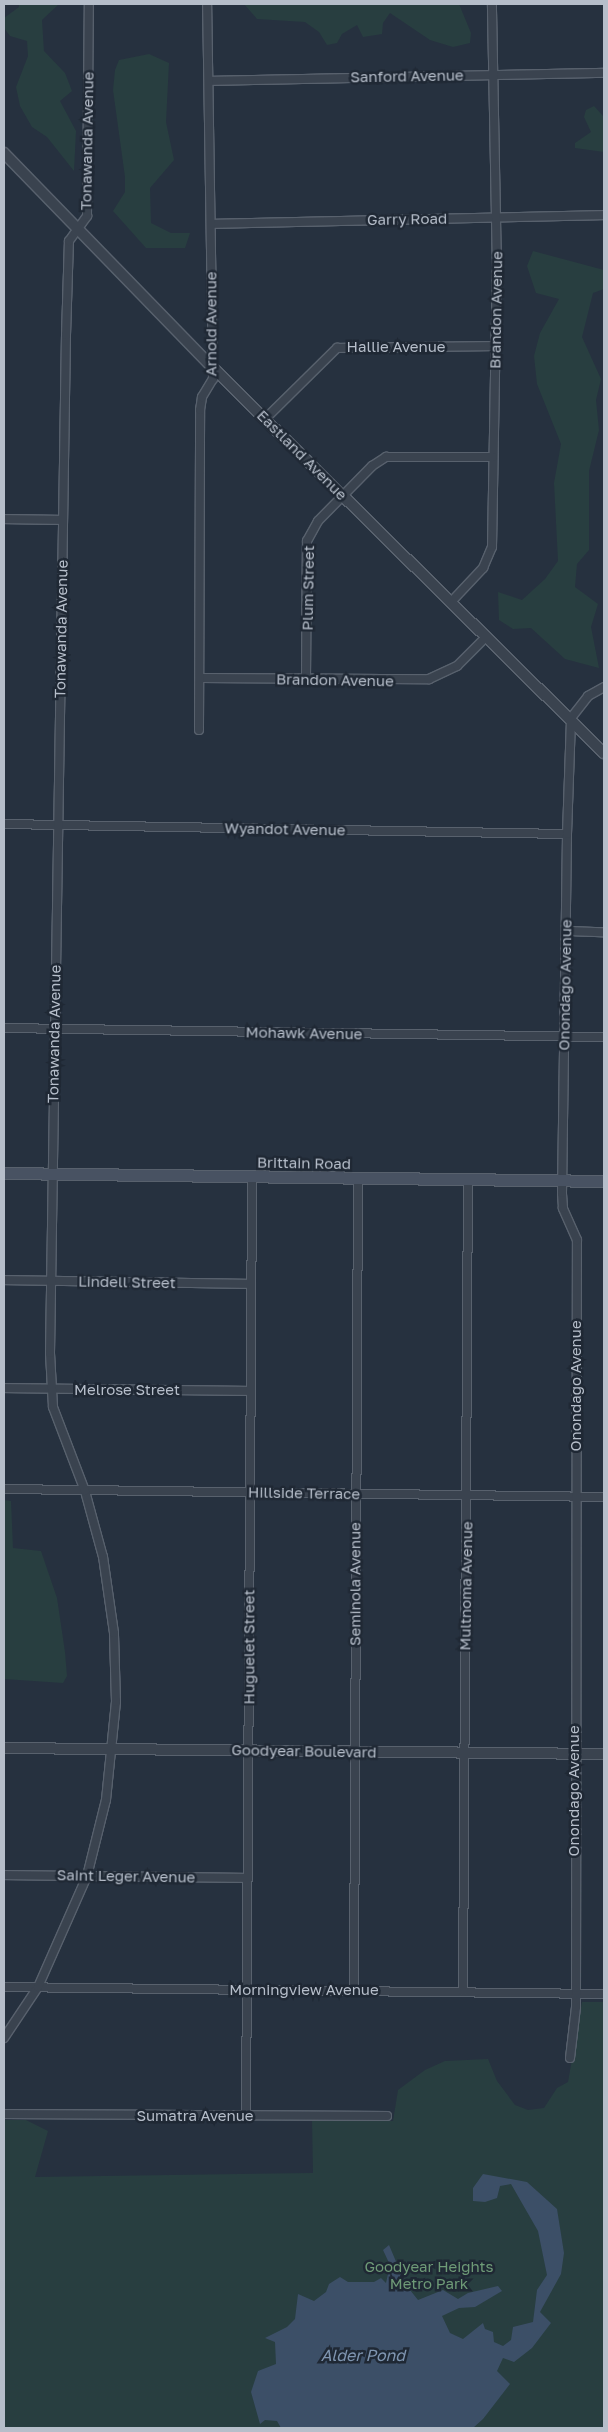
<!DOCTYPE html>
<style>
body{margin:0}
#map{position:relative;width:608px;height:2432px;overflow:hidden;background:#26313f;font-family:"Golos Text",sans-serif}
div>[style]{position:absolute}
[style*='--x']{left:calc(var(--x)*1px);top:calc(var(--y)*1px);width:calc(var(--w)*1px);rotate:calc(var(--a)*1deg)}
.green>*{inset:0;background:#283e40}
.water>*{inset:0;background:#3c4f67}
.roads{filter:drop-shadow(1px 0 #58616d) drop-shadow(-1px 0 #58616d) drop-shadow(0 1px #58616d) drop-shadow(0 -1px #58616d)}
.minor>*{height:8px;margin:-4px;padding:0 4px;transform-origin:4px;border-radius:4px;background:#3a434f}
.tertiary>*{height:10px;margin:-5px;padding:0 5px;transform-origin:5px;border-radius:5px;background:#3a434f}
.secondary>*{height:11px;margin:-5.5px;padding:0 5.5px;transform-origin:5.5px;border-radius:5.5px;background:#485262}
span{translate:-50% -50%;white-space:nowrap;text-align:center;line-height:1.15;-webkit-text-stroke:5px #1f2834;paint-order:stroke}
.street-label{font-size:15px;color:#b6beca}
.park-label{font-size:15px;color:#6e9a77}
.water-label{font-size:16px;color:#7f95b0;font-style:italic}
.frame{position:absolute;inset:0;border:5px solid #b6beca;pointer-events:none}
</style>
<div id="map">
<div class="green">
<i style="clip-path:polygon(19px 4px,59px 4px,42px 20px,44px 51px,65px 73px,72px 91px,60px 101px,76px 131px,74px 171px,47px 137px,32px 127px,20px 106px,16px 87px,28px 56px,27px 41px,10px 36px,4px 28px,4px 18px,19px 7px)"></i>
<i style="clip-path:polygon(244px 4px,459px 4px,471px 33px,470px 43px,453px 47px,430px 40px,390px 13px,383px 23px,382px 34px,363px 37px,357px 25px,342px 34px,337px 43px,327px 45px,319px 32px,305px 22px,257px 19px)"></i>
<i style="clip-path:polygon(149px 54px,169px 63px,166px 122px,174px 160px,150px 188px,151px 223px,171px 233px,190px 233px,185px 248px,146px 248px,113px 211px,125px 192px,125px 177px,113px 90px,115px 70px,119px 60px)"></i>
<i style="clip-path:polygon(594px 106px,604px 117px,604px 152px,575px 148px,575px 143px,591px 132px,584px 117px,586px 110px)"></i>
<i style="clip-path:polygon(533px 251px,604px 270px,604px 289px,593px 293px,582px 337px,601px 379px,596px 400px,599px 430px,589px 471px,589px 550px,577px 564px,575px 587px,598px 604px,591px 627px,599px 668px,565px 659px,531px 628px,513px 629px,499px 620px,498px 592px,522px 600px,545px 579px,558px 561px,554px 483px,561px 444px,537px 384px,534px 356px,540px 333px,559px 299px,536px 293px,527px 266px)"></i>
<i style="clip-path:polygon(4px 1500px,11px 1501px,13px 1548px,41px 1551px,57px 1598px,65px 1652px,67px 1676px,63px 1683px,4px 1679px)"></i>
<i style="clip-path:polygon(582px 2002px,604px 2002px,604px 2428px,4px 2428px,4px 2120px,26px 2120px,48px 2131px,35px 2177px,313px 2173px,312px 2120px,393px 2121px,398px 2090px,425px 2070px,445px 2061px,488px 2059px,497px 2081px,515px 2105px,528px 2110px,544px 2108px,557px 2088px,568px 2082px)"></i>
</div>
<div class="water">
<i style="clip-path:polygon(483px 2174px,527px 2182px,557px 2209px,564px 2253px,561px 2274px,540px 2312px,551px 2323px,532px 2348px,514px 2362px,503px 2358px,497px 2371px,510px 2384px,483px 2419px,473px 2428px,281px 2428px,277px 2421px,265px 2420px,260px 2424px,251px 2392px,258px 2371px,276px 2364px,275px 2342px,265px 2338px,287px 2327px,295px 2319px,298px 2294px,314px 2301px,326px 2292px,329px 2284px,340px 2277px,348px 2282px,374px 2282px,381px 2278px,386px 2283px,390px 2265px,383px 2250px,389px 2245px,406px 2285px,418px 2300px,443px 2290px,458px 2299px,468px 2293px,498px 2286px,502px 2291px,475px 2307px,459px 2308px,442px 2316px,450px 2333px,463px 2339px,483px 2323px,485px 2329px,493px 2332px,494px 2342px,503px 2346px,511px 2340px,513px 2327px,533px 2322px,537px 2290px,547px 2275px,538px 2231px,511px 2184px,500px 2186px,497px 2198px,485px 2202px,473px 2201px,473px 2188px)"></i>
</div>
<div class="roads">
<div class="minor">
<i style="--x:209;--y:81;--w:395;--a:-1.2"></i>
<i style="--x:211;--y:224;--w:393;--a:-1.3"></i>
<i style="--x:266;--y:418;--w:100;--a:-44.6"></i>
<i style="--x:337;--y:348;--w:158;--a:-0.7"></i>
<i style="--x:4;--y:519;--w:59;--a:1"></i>
<i style="--x:451;--y:602;--w:47;--a:-46.7"></i>
<i style="--x:483;--y:568;--w:23;--a:-67"></i>
<i style="--x:492;--y:547;--w:277;--a:-89"></i>
<i style="--x:497;--y:270;--w:266;--a:-91.1"></i>
<i style="--x:200;--y:678;--w:229;--a:0.3"></i>
<i style="--x:429;--y:679;--w:31;--a:-25"></i>
<i style="--x:457;--y:666;--w:41;--a:-45"></i>
<i style="--x:306;--y:679;--w:138;--a:-89.6"></i>
<i style="--x:307;--y:541;--w:23;--a:-61"></i>
<i style="--x:318;--y:521;--w:77;--a:-45.5"></i>
<i style="--x:372;--y:466;--w:17;--a:-33"></i>
<i style="--x:386;--y:457;--w:107;--a:0"></i>
<i style="--x:199;--y:730;--w:320;--a:-89.8"></i>
<i style="--x:200;--y:410;--w:13;--a:-81"></i>
<i style="--x:202;--y:397;--w:21;--a:-59"></i>
<i style="--x:213;--y:379;--w:375;--a:-90.9"></i>
<i style="--x:4;--y:824;--w:563;--a:1.02"></i>
<i style="--x:566;--y:931;--w:38;--a:2"></i>
<i style="--x:4;--y:1028;--w:600;--a:0.86"></i>
<i style="--x:4;--y:1280;--w:247;--a:0.9"></i>
<i style="--x:4;--y:1388;--w:246;--a:0.7"></i>
<i style="--x:4;--y:1489;--w:600;--a:0.76"></i>
<i style="--x:4;--y:1875;--w:244;--a:0.7"></i>
<i style="--x:4;--y:1987;--w:600;--a:0.67"></i>
<i style="--x:354;--y:1990;--w:812;--a:-89.72"></i>
<i style="--x:463;--y:1992;--w:813;--a:-89.65"></i>
<i style="--x:4;--y:2038;--w:61;--a:-56.3"></i>
<i style="--x:38;--y:1987;--w:121;--a:-66.2"></i>
<i style="--x:87;--y:1876;--w:78;--a:-76"></i>
<i style="--x:106;--y:1800;--w:99;--a:-84.2"></i>
<i style="--x:116;--y:1702;--w:69;--a:-91.7"></i>
<i style="--x:114;--y:1633;--w:77;--a:-98.2"></i>
<i style="--x:103;--y:1557;--w:68;--a:-105.3"></i>
<i style="--x:85;--y:1491;--w:90;--a:-110.9"></i>
<i style="--x:53;--y:1407;--w:54;--a:-93.2"></i>
<i style="--x:50;--y:1353;--w:1018;--a:-89.1"></i>
<i style="--x:66;--y:335;--w:94;--a:-88.2"></i>
<i style="--x:69;--y:241;--w:31;--a:-54"></i>
<i style="--x:87;--y:216;--w:212;--a:-89.5"></i>
<i style="--x:570;--y:2058;--w:51;--a:-83.3"></i>
<i style="--x:576;--y:2007;--w:767;--a:-89.93"></i>
<i style="--x:577;--y:1240;--w:35;--a:-114"></i>
<i style="--x:563;--y:1208;--w:15;--a:-94"></i>
<i style="--x:562;--y:1193;--w:359;--a:-89.2"></i>
<i style="--x:567;--y:834;--w:116;--a:-88"></i>
<i style="--x:571;--y:718;--w:28;--a:-52"></i>
<i style="--x:588;--y:696;--w:18;--a:-29"></i>
<i style="--x:4;--y:2114;--w:383;--a:0.3"></i>
<i style="--x:246;--y:2116;--w:939;--a:-89.63"></i>
</div>
<div class="tertiary">
<i style="--x:4;--y:153;--w:300;--a:45.8"></i>
<i style="--x:213;--y:368;--w:549;--a:44.56"></i>
<i style="--x:4;--y:1748;--w:600;--a:0.57"></i>
</div>
<div class="secondary">
<i style="--x:4;--y:1173;--w:600;--a:0.76"></i>
</div>
</div>
<div class="street-label">
<span style="left:407px;top:76px;rotate:-1deg">Sanford Avenue</span>
<span style="left:87px;top:141px;rotate:-89deg">Tonawanda Avenue</span>
<span style="left:407px;top:219px;rotate:-1deg">Garry Road</span>
<span style="left:496px;top:310px;rotate:-89deg">Brandon Avenue</span>
<span style="left:211px;top:324px;rotate:-90deg">Arnold Avenue</span>
<span style="left:396px;top:347px">Hallie Avenue</span>
<span style="left:302px;top:455px;rotate:45deg">Eastland Avenue</span>
<span style="left:308px;top:588px;rotate:-89deg">Plum Street</span>
<span style="left:61px;top:629px;rotate:-89deg">Tonawanda Avenue</span>
<span style="left:335px;top:680px;rotate:1deg">Brandon Avenue</span>
<span style="left:285px;top:829px;rotate:1deg">Wyandot Avenue</span>
<span style="left:565px;top:985px;rotate:-89deg">Onondago Avenue</span>
<span style="left:304px;top:1033px;rotate:1deg">Mohawk Avenue</span>
<span style="left:54px;top:1034px;rotate:-89deg">Tonawanda Avenue</span>
<span style="left:304px;top:1163px;rotate:1deg">Brittain Road</span>
<span style="left:127px;top:1282px;rotate:1deg">Lindell Street</span>
<span style="left:576px;top:1386px;rotate:-90deg">Onondago Avenue</span>
<span style="left:127px;top:1390px">Melrose Street</span>
<span style="left:304px;top:1493px;rotate:1deg">Hillside Terrace</span>
<span style="left:355px;top:1584px;rotate:-90deg">Seminola Avenue</span>
<span style="left:466px;top:1586px;rotate:-89deg">Multnoma Avenue</span>
<span style="left:249px;top:1647px;rotate:-90deg">Huguelet Street</span>
<span style="left:304px;top:1751px;rotate:1deg">Goodyear Boulevard</span>
<span style="left:574px;top:1791px;rotate:-90deg">Onondago Avenue</span>
<span style="left:126px;top:1876px;rotate:1deg">Saint Leger Avenue</span>
<span style="left:304px;top:1990px">Morningview Avenue</span>
<span style="left:195px;top:2116px">Sumatra Avenue</span>
</div>
<div class="park-label">
<span style="left:429px;top:2275px">Goodyear Heights<br>Metro Park</span>
</div>
<div class="water-label">
<span style="left:363px;top:2355px">Alder Pond</span>
</div>
<div class="frame"></div>
</div>
